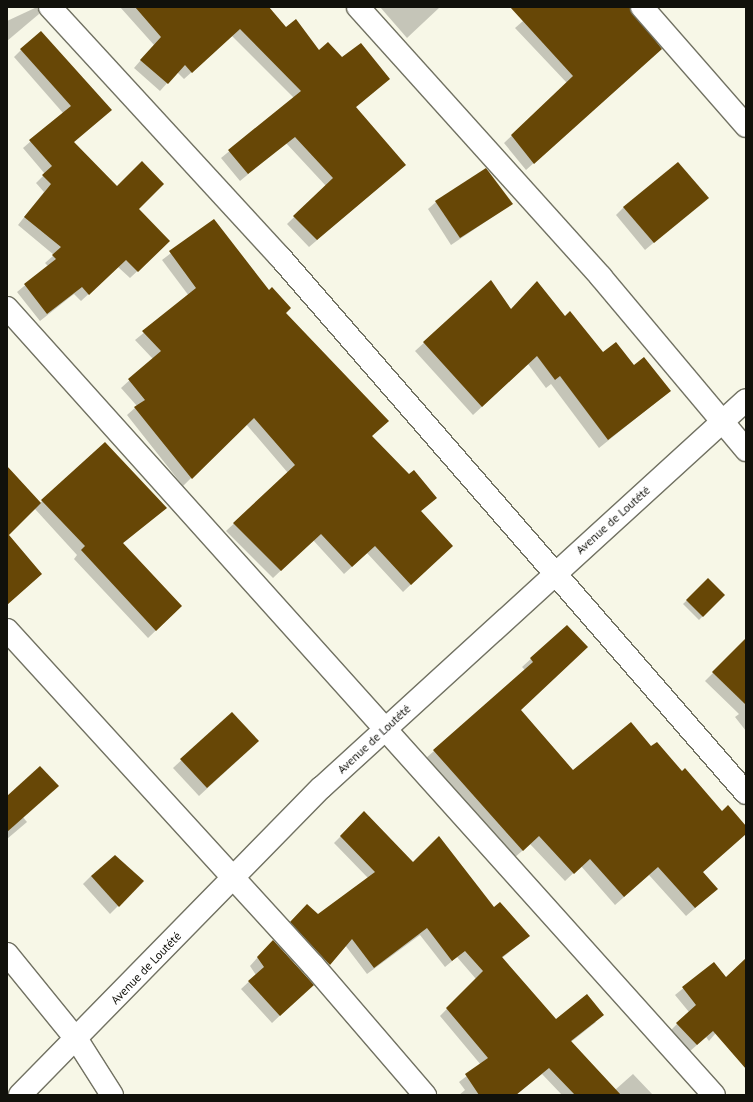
<!DOCTYPE html>
<meta charset="utf-8">
<style>
body{margin:0}
#map{position:relative;width:753px;height:1102px;overflow:hidden;background:#f7f7e7;font-family:"PT Sans",sans-serif}
div>[style]{position:absolute}
[style*='--x']{left:calc(var(--x)*1px);top:calc(var(--y)*1px);width:calc(var(--w)*1px);rotate:calc(var(--a)*1deg)}
.shadow>*{inset:0;background:#0003}
.building>*{inset:0;background:#674706}
.roads{filter:drop-shadow(1px 0 #727263) drop-shadow(-1px 0 #727263) drop-shadow(0 1px #727263) drop-shadow(0 -1px #727263)}
.minor>*{height:22px;margin:-11px;padding:0 11px;transform-origin:11px;border-radius:11px;background:#fff}
span{translate:-50% -50%;white-space:nowrap;text-align:center;line-height:1.15;-webkit-text-stroke:4px #fff;paint-order:stroke}
.street-label{font-size:12px;color:#11110b}
.frame{position:absolute;inset:0;border:8px solid #11110b;pointer-events:none}
</style>
<div id="map">
<div class="shadow">
<i style="clip-path:polygon(37px 7px,39px 14px,7px 41px,7px 21px)"></i>
<i style="clip-path:polygon(120px 7px,267px 7px,286px 28px,319px 51px,389px 79px,355px 108px,405px 165px,309px 247px,287px 224px,326px 186px,286px 143px,240px 181px,221px 158px,294px 98px,232px 36px,184px 79px,177px 72px,160px 91px,134px 68px,154px 45px)"></i>
<i style="clip-path:polygon(380px 7px,440px 7px,407px 38px)"></i>
<i style="clip-path:polygon(539px 7px,625px 7px,653px 56px,526px 170px,504px 143px,567px 83px,515px 28px)"></i>
<i style="clip-path:polygon(21px 50px,103px 117px,73px 143px,138px 209px,162px 248px,130px 278px,118px 267px,81px 301px,74px 294px,40px 321px,17px 292px,48px 266px,45px 263px,54px 255px,18px 225px,44px 192px,36px 183px,45px 174px,23px 148px,63px 113px,14px 57px)"></i>
<i style="clip-path:polygon(707px 198px,645px 250px,616px 215px,624px 207px)"></i>
<i style="clip-path:polygon(436px 202px,512px 204px,451px 245px,428px 209px)"></i>
<i style="clip-path:polygon(214px 220px,371px 437px,428px 505px,420px 512px,444px 553px,403px 592px,367px 553px,344px 574px,313px 540px,273px 578px,226px 531px,288px 473px,246px 424px,183px 486px,127px 415px,137px 406px,121px 388px,153px 359px,135px 340px,189px 296px,162px 260px)"></i>
<i style="clip-path:polygon(491px 282px,510px 310px,565px 317px,603px 353px,634px 366px,670px 391px,599px 448px,551px 384px,546px 388px,528px 364px,473px 415px,415px 351px)"></i>
<i style="clip-path:polygon(105px 443px,166px 508px,122px 544px,173px 614px,148px 638px,74px 559px,77px 555px,35px 509px,7px 535px,41px 574px,7px 604px,7px 468px,40px 503px)"></i>
<i style="clip-path:polygon(708px 580px,724px 595px,699px 620px,683px 604px)"></i>
<i style="clip-path:polygon(567px 626px,520px 710px,573px 771px,651px 747px,722px 812px,746px 827px,746px 834px,702px 873px,717px 889px,686px 916px,649px 875px,615px 905px,581px 866px,565px 881px,530px 844px,514px 858px,425px 759px,525px 670px,522px 667px)"></i>
<i style="clip-path:polygon(746px 640px,746px 731px,735px 717px,739px 714px,705px 681px)"></i>
<i style="clip-path:polygon(232px 713px,250px 749px,199px 796px,173px 768px)"></i>
<i style="clip-path:polygon(7px 798px,27px 822px,7px 839px)"></i>
<i style="clip-path:polygon(364px 813px,413px 863px,494px 909px,529px 936px,502px 958px,556px 1021px,596px 1022px,571px 1042px,615px 1090px,633px 1074px,653px 1095px,562px 1095px,542px 1074px,516px 1095px,459px 1095px,465px 1090px,459px 1082px,481px 1065px,440px 1016px,476px 979px,457px 957px,445px 967px,420px 935px,367px 974px,345px 945px,322px 971px,284px 929px,300px 912px,318px 916px,368px 878px,334px 843px)"></i>
<i style="clip-path:polygon(91px 876px,143px 881px,110px 914px,83px 884px)"></i>
<i style="clip-path:polygon(265px 949px,304px 993px,272px 1023px,241px 989px,256px 975px,250px 966px)"></i>
<i style="clip-path:polygon(714px 963px,726px 978px,746px 978px,746px 998px,709px 1041px,706px 1037px,689px 1052px,670px 1031px,689px 1012px,675px 995px)"></i>
</div>
<div class="building">
<i style="clip-path:polygon(135px 7px,269px 7px,286px 27px,296px 19px,319px 50px,328px 42px,342px 57px,361px 43px,390px 79px,356px 107px,406px 165px,317px 240px,293px 216px,333px 178px,295px 137px,248px 174px,228px 150px,301px 91px,240px 29px,192px 73px,185px 65px,168px 84px,140px 60px,161px 37px)"></i>
<i style="clip-path:polygon(510px 7px,629px 7px,662px 49px,534px 164px,511px 135px,573px 76px)"></i>
<i style="clip-path:polygon(41px 31px,112px 110px,74px 142px,117px 186px,142px 161px,164px 184px,139px 209px,170px 241px,138px 272px,126px 260px,89px 295px,82px 287px,47px 314px,24px 284px,56px 259px,52px 255px,61px 247px,24px 217px,51px 184px,42px 175px,52px 166px,29px 140px,71px 106px,20px 49px)"></i>
<i style="clip-path:polygon(678px 162px,709px 198px,654px 243px,623px 207px)"></i>
<i style="clip-path:polygon(486px 168px,513px 204px,460px 238px,435px 201px)"></i>
<i style="clip-path:polygon(214px 219px,269px 290px,272px 287px,291px 308px,286px 313px,389px 421px,372px 436px,409px 474px,414px 470px,437px 498px,421px 511px,453px 546px,411px 585px,375px 546px,352px 567px,321px 534px,281px 571px,233px 523px,295px 465px,254px 418px,192px 479px,134px 407px,145px 400px,128px 379px,161px 351px,142px 331px,196px 288px,169px 251px)"></i>
<i style="clip-path:polygon(491px 280px,511px 309px,537px 281px,565px 316px,570px 311px,603px 352px,616px 342px,634px 365px,644px 357px,671px 391px,608px 440px,560px 376px,555px 380px,537px 356px,482px 407px,423px 342px)"></i>
<i style="clip-path:polygon(105px 442px,167px 508px,123px 543px,182px 606px,156px 631px,81px 550px,85px 546px,41px 500px)"></i>
<i style="clip-path:polygon(7px 466px,41px 503px,9px 535px,42px 574px,7px 605px)"></i>
<i style="clip-path:polygon(708px 578px,725px 595px,703px 617px,686px 600px)"></i>
<i style="clip-path:polygon(567px 625px,588px 647px,521px 710px,573px 770px,631px 722px,651px 746px,657px 742px,682px 771px,685px 768px,722px 811px,728px 805px,746px 826px,746px 834px,703px 872px,718px 889px,695px 908px,658px 867px,624px 897px,590px 859px,574px 874px,539px 836px,523px 851px,433px 750px,533px 662px,530px 658px)"></i>
<i style="clip-path:polygon(746px 638px,746px 705px,712px 672px)"></i>
<i style="clip-path:polygon(232px 712px,259px 741px,207px 788px,180px 759px)"></i>
<i style="clip-path:polygon(40px 766px,59px 786px,7px 832px,7px 796px)"></i>
<i style="clip-path:polygon(364px 811px,413px 862px,439px 836px,494px 907px,500px 902px,530px 936px,502px 957px,556px 1019px,587px 994px,604px 1015px,571px 1041px,621px 1095px,575px 1095px,549px 1068px,516px 1095px,479px 1095px,465px 1074px,488px 1058px,446px 1008px,483px 971px,465px 951px,452px 961px,427px 928px,374px 968px,352px 939px,330px 965px,290px 922px,307px 904px,318px 914px,375px 872px,340px 836px)"></i>
<i style="clip-path:polygon(115px 855px,144px 881px,119px 907px,91px 876px)"></i>
<i style="clip-path:polygon(273px 940px,314px 985px,280px 1016px,248px 981px,264px 967px,257px 957px)"></i>
<i style="clip-path:polygon(746px 958px,746px 1069px,713px 1031px,697px 1045px,676px 1023px,696px 1005px,682px 987px,714px 962px,726px 977px)"></i>
</div>
<div class="roads">
<div class="minor">
<i style="--x:50;--y:7;--w:340;--a:47.4"></i>
<i style="--x:280;--y:257;--w:710;--a:49"></i>
<i style="--x:358;--y:7;--w:363;--a:48"></i>
<i style="--x:601;--y:277;--w:226;--a:50"></i>
<i style="--x:642;--y:7;--w:158;--a:48.8"></i>
<i style="--x:7;--y:308;--w:1058;--a:48.07"></i>
<i style="--x:7;--y:630;--w:454;--a:47.6"></i>
<i style="--x:313;--y:965;--w:172;--a:49.3"></i>
<i style="--x:7;--y:954;--w:111;--a:50.9"></i>
<i style="--x:77;--y:1040;--w:65;--a:57.5"></i>
<i style="--x:20;--y:1095;--w:430;--a:-45.6"></i>
<i style="--x:321;--y:788;--w:575;--a:-42.39"></i>
</div>
</div>
<div class="street-label">
<span style="left:613px;top:520px;rotate:-42deg">Avenue de Loutété</span>
<span style="left:374px;top:739px;rotate:-43deg">Avenue de Loutété</span>
<span style="left:146px;top:968px;rotate:-46deg">Avenue de Loutété</span>
</div>
<div class="frame"></div>
</div>
